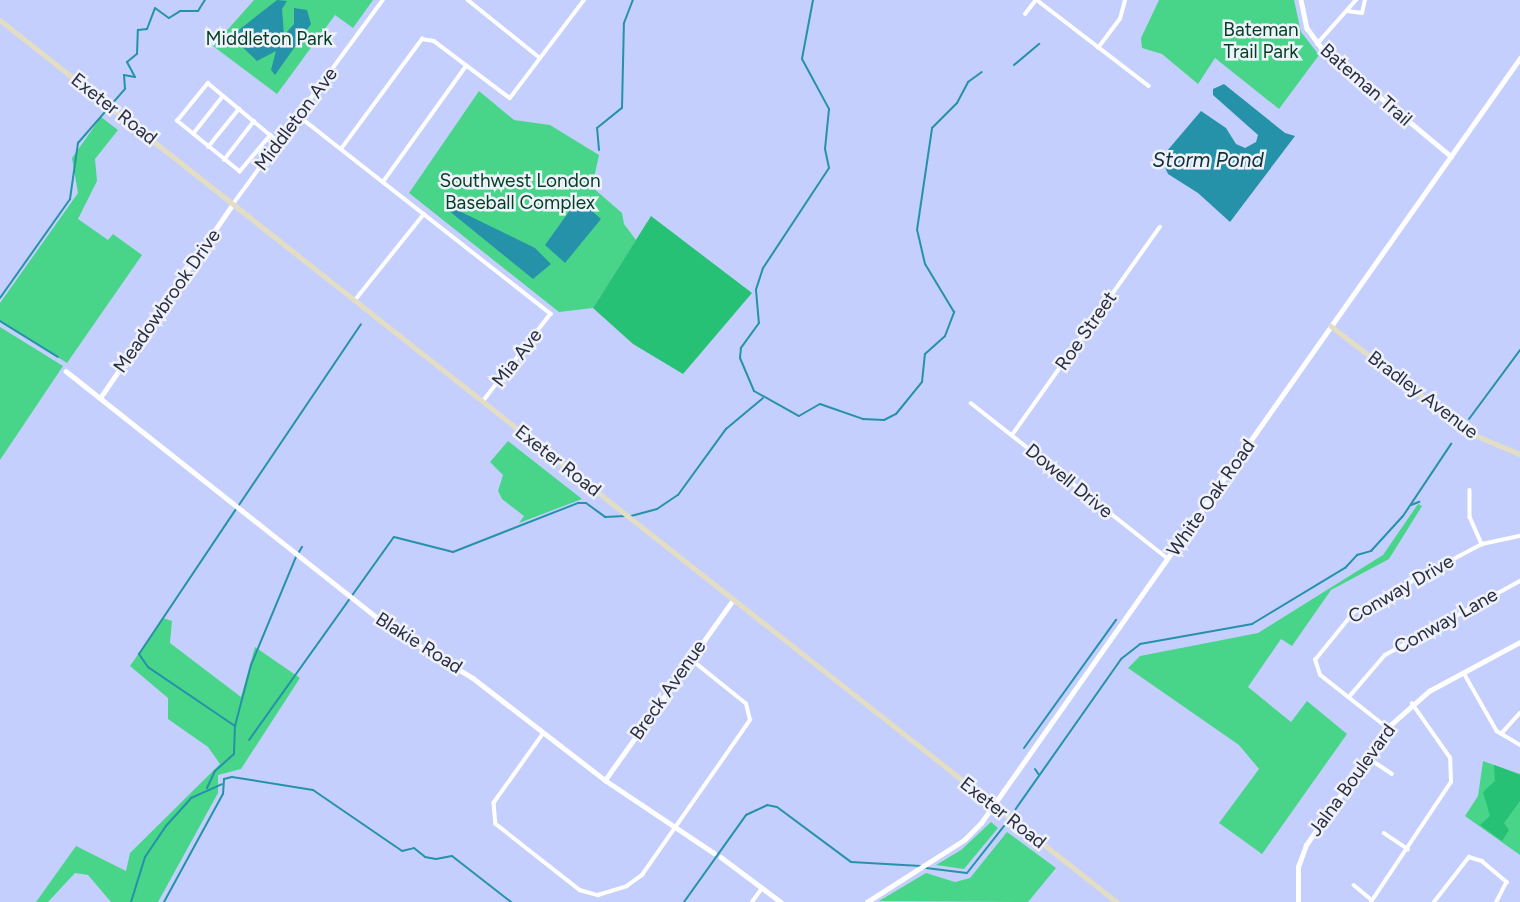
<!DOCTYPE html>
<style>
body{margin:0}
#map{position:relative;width:1520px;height:902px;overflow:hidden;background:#c5cffd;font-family:Figtree,sans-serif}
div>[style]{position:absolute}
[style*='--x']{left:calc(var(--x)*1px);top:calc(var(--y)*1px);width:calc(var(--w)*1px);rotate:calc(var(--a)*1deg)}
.green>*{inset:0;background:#48d589}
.forest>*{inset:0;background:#26c175}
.water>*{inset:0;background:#2592a9}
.stream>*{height:2px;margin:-1px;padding:0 1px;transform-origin:1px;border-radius:1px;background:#2592a9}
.minor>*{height:3.5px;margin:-1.75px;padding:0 1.75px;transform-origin:1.75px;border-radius:1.75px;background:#fff}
.tertiary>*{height:4.5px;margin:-2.25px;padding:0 2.25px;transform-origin:2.25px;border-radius:2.25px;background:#fff}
.secondary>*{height:4.5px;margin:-2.25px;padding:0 2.25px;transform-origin:2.25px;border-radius:2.25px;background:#e3ddc4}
span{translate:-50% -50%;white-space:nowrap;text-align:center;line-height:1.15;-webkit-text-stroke:5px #eff2fb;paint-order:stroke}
.park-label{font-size:19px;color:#013f21}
.street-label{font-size:19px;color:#292d3f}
.water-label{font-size:21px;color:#113138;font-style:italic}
</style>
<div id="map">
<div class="green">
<i style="clip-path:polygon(254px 0,373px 0,353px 28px,335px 15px,277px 94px,213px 46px)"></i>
<i style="clip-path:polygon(1159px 0,1294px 0,1301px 32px,1319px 55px,1279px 109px,1215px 58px,1198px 84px,1162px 54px,1142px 48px,1141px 38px)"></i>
<i style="clip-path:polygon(479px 91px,514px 120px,550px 125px,599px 155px,592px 187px,622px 213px,624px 224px,636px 240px,593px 308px,559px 312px,409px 193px)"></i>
<i style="clip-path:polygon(101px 117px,118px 130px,95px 159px,97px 181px,78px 219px,108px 240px,113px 234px,142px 255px,67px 363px,0 321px,0 303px,78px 193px,72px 158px)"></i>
<i style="clip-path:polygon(0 327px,63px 366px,0 460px)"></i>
<i style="clip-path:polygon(508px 441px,582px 499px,519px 523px,524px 516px,502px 499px,498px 491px,503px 475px,490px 462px)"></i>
<i style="clip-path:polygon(1418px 504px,1422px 506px,1389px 559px,1331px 590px,1292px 646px,1281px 639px,1248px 687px,1291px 722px,1307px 701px,1347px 734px,1262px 854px,1219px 823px,1259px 769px,1239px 745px,1128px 668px,1140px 656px,1258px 633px,1383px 555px)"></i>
<i style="clip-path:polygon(163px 618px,172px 621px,170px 643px,241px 697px,255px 647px,300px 678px,241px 769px,218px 775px,218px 793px,158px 902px,111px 902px,88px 875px,75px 873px,48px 902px,36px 902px,76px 846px,126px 871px,130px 853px,220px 764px,208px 747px,168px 719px,168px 698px,130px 666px)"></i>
<i style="clip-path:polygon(1483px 761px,1520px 774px,1520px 855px,1465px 816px,1478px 796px)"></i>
<i style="clip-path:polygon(991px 822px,998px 828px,964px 869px,936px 865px,961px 850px)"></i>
<i style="clip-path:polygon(1007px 832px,1056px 868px,1028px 902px,879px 901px,926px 873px,955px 882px,970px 878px)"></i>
</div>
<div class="forest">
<i style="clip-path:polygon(651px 216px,752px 293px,683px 374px,633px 344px,593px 308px)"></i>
<i style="clip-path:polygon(1494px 765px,1520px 775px,1520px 801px,1504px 823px,1509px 830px,1502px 841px,1480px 825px,1490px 816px,1483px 792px,1495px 781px)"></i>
</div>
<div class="water">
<i style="clip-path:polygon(277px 0,287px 1px,282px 9px,284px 35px,294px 24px,294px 8px,307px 10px,311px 24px,275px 75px,271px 70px,276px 51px,257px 61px,236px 41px,235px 33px)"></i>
<i style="clip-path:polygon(1224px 84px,1285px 133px,1295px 136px,1230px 222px,1198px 193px,1168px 174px,1161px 158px,1201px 111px,1226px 128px,1236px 144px,1245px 148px,1256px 142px,1258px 135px,1213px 95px,1213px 89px)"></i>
<i style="clip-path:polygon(576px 202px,582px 202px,601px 219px,565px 263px,545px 245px)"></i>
<i style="clip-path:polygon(451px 207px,535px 248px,551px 264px,533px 279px,448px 210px)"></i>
</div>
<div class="stream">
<i style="--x:813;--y:0;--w:60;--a:100.6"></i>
<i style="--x:802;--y:59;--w:57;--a:61.6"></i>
<i style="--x:829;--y:109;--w:40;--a:95.7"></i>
<i style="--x:825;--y:149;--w:19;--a:78"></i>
<i style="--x:829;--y:168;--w:120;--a:123.4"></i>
<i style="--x:763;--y:268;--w:23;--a:108"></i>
<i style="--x:756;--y:290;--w:33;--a:85"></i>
<i style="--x:759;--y:323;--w:31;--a:126"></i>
<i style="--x:741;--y:348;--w:10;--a:96"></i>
<i style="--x:740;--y:358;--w:36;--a:67"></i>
<i style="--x:754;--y:391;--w:51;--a:29.1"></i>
<i style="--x:799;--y:416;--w:24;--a:-30"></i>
<i style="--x:820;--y:404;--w:46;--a:19.2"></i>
<i style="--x:863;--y:419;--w:21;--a:3"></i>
<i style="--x:884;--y:420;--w:13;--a:-27"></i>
<i style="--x:896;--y:414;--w:41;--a:-50.9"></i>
<i style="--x:922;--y:382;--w:28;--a:-84"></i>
<i style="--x:925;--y:354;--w:27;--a:-42"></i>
<i style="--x:945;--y:336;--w:26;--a:-69"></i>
<i style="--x:954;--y:312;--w:56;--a:-121.1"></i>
<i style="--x:925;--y:264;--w:35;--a:-103"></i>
<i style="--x:917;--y:230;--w:103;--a:-81.6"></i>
<i style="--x:932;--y:128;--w:35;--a:-45"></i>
<i style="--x:957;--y:103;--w:24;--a:-62"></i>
<i style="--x:968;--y:82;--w:17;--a:-36"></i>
<i style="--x:1014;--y:65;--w:33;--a:-40"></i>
<i style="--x:599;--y:150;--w:22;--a:-95"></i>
<i style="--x:597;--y:128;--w:32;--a:-39"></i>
<i style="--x:622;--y:108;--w:85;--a:-88.7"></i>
<i style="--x:624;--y:23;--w:25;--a:-69"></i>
<i style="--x:0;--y:298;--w:121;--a:-54.7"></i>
<i style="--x:70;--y:199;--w:57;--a:-81.9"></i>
<i style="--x:78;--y:143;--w:72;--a:-49"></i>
<i style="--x:125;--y:89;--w:14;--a:-94"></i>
<i style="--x:124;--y:75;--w:11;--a:10"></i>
<i style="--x:135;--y:77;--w:17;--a:-118"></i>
<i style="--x:127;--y:62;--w:13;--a:-39"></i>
<i style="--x:137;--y:54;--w:24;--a:-88"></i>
<i style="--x:138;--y:30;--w:9;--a:-6"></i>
<i style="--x:147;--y:29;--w:22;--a:-69"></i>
<i style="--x:155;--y:8;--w:17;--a:36"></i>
<i style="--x:169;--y:18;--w:13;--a:-32"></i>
<i style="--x:180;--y:11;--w:18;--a:0"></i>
<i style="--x:198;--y:11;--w:13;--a:-58"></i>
<i style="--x:0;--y:321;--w:68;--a:31.8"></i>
<i style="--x:1469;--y:419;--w:86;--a:-53.5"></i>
<i style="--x:239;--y:505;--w:218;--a:-56"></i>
<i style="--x:1411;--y:505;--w:9;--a:-21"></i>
<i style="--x:631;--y:516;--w:27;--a:-15"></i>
<i style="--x:657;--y:509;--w:25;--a:-34"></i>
<i style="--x:678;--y:495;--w:82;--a:-54"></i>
<i style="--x:726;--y:429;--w:48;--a:-40"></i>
<i style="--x:299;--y:552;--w:6;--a:-59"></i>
<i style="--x:235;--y:726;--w:105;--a:-145.9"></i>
<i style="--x:148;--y:667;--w:16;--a:-125"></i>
<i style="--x:139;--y:654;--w:174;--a:-56.2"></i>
<i style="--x:249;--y:740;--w:249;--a:-54.5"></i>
<i style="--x:394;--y:537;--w:61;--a:14.3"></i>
<i style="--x:453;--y:552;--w:134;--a:-21.4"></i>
<i style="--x:578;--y:503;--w:8;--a:0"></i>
<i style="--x:586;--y:503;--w:24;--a:36"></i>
<i style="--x:605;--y:517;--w:20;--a:-3"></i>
<i style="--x:1024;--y:748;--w:158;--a:-54.3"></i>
<i style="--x:1035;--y:769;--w:7;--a:56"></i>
<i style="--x:207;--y:788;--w:19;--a:-65"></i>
<i style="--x:215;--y:771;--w:25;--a:-42"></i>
<i style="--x:234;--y:754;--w:28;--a:-88"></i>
<i style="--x:235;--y:726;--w:63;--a:-75.3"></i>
<i style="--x:251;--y:665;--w:117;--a:-67.4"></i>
<i style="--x:1015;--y:810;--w:184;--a:-54.9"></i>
<i style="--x:1121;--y:659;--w:24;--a:-38"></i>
<i style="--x:1140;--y:644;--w:114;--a:-10.1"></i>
<i style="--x:1252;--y:624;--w:109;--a:-31.1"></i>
<i style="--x:1345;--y:568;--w:18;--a:-47"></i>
<i style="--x:1357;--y:555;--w:15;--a:-16"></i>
<i style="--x:1371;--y:551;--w:47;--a:-47.6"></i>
<i style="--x:1403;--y:516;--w:87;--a:-56.3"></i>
<i style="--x:926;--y:868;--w:41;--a:7"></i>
<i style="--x:967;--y:873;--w:60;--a:-51.8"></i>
<i style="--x:131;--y:902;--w:47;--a:-72.7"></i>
<i style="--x:145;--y:857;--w:37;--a:-56"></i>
<i style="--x:166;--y:826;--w:38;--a:-48"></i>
<i style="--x:191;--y:798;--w:34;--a:-24"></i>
<i style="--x:164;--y:902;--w:123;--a:-61.4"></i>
<i style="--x:223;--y:794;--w:15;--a:-86"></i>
<i style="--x:224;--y:779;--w:8;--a:-14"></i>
<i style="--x:232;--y:777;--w:82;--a:9.1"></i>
<i style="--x:313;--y:790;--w:108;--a:34.4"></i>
<i style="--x:402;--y:851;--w:12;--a:-14"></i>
<i style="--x:414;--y:848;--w:14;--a:39"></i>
<i style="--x:425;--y:857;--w:11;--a:10"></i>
<i style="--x:436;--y:859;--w:16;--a:-11"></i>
<i style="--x:452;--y:856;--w:75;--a:37.9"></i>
<i style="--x:684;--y:902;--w:107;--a:-54.5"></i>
<i style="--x:746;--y:815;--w:23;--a:-25"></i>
<i style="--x:767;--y:805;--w:10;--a:11"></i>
<i style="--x:777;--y:807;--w:92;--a:36.6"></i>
<i style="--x:851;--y:862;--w:70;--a:3.3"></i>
</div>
<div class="minor">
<i style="--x:468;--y:0;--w:91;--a:38.8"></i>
<i style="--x:1037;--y:0;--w:141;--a:37.5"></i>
<i style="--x:1348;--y:11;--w:14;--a:8"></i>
<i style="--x:1362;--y:13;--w:13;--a:-77"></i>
<i style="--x:1025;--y:14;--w:18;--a:-52"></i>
<i style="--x:1317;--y:44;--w:59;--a:-48.4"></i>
<i style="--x:1098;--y:48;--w:36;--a:-53"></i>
<i style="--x:1120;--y:19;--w:20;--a:-75"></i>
<i style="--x:300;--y:117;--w:319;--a:38.1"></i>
<i style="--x:551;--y:314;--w:111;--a:127.7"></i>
<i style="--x:193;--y:134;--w:48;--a:-51.7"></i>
<i style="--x:271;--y:135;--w:48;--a:130"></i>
<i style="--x:240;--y:172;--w:81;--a:-141"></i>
<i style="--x:177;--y:121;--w:49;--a:-50.8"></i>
<i style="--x:208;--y:83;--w:87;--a:39.9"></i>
<i style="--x:275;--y:139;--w:7;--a:34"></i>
<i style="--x:208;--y:147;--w:49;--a:-50.8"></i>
<i style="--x:341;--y:149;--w:137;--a:-53.6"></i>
<i style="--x:422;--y:39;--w:12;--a:9"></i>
<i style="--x:434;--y:41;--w:95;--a:36.9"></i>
<i style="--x:510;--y:98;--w:123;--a:-52.9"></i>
<i style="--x:224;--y:160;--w:49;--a:-52.4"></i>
<i style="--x:383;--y:182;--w:143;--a:-54.4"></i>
<i style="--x:233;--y:204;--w:253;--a:-53.7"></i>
<i style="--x:355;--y:300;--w:110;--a:-51.3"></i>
<i style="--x:971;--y:403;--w:250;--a:38.3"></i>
<i style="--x:1012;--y:435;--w:255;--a:-54.6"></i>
<i style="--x:1470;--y:490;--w:27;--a:90"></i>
<i style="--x:1470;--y:517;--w:30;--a:66"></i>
<i style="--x:1464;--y:673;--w:67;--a:60.4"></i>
<i style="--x:1497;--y:731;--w:27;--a:31"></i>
<i style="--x:1349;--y:697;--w:55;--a:-49.4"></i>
<i style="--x:1385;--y:655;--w:154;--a:-28.7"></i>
<i style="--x:1387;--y:728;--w:85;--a:-141.7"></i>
<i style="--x:1320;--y:675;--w:16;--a:-108"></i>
<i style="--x:1315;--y:660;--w:62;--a:-50.9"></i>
<i style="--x:1354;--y:612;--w:145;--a:-28"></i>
<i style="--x:1482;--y:544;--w:39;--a:-12"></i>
<i style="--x:544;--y:733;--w:86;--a:125.5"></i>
<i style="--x:494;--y:803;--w:21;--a:85"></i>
<i style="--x:496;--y:824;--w:107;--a:38.2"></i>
<i style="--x:580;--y:890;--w:19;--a:16"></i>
<i style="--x:598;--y:895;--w:30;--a:-17"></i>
<i style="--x:627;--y:886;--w:19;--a:-36"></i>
<i style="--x:642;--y:875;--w:189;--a:-55.1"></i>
<i style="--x:750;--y:720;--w:16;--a:-104"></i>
<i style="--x:746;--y:704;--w:72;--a:-141.2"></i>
<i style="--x:1501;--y:734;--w:28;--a:-48"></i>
<i style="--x:1367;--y:757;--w:30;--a:34"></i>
<i style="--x:1384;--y:833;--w:29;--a:34"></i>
<i style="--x:1354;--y:885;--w:23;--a:40"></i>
<i style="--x:752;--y:902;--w:17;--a:-54"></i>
<i style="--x:1371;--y:902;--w:144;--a:-56.3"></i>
<i style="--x:1451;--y:782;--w:24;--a:-92"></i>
<i style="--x:1450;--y:758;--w:66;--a:-125.1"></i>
<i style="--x:1434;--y:902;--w:57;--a:-52.1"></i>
<i style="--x:1469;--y:857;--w:14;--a:17"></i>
<i style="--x:1482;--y:861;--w:33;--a:40"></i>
<i style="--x:1507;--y:882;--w:22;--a:117"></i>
</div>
<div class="tertiary">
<i style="--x:1301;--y:0;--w:29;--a:78"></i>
<i style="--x:1307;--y:28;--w:26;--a:54"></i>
<i style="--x:1322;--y:49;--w:168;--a:39.7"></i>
<i style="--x:66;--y:371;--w:416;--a:38.4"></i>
<i style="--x:392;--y:629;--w:95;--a:31.2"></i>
<i style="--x:473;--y:678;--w:167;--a:37.7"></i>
<i style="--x:605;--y:780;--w:131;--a:33.8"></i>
<i style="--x:100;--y:398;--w:235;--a:-55.6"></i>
<i style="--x:605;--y:780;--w:221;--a:-54.6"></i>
<i style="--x:721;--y:857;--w:75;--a:36.9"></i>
<i style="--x:867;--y:902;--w:115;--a:-32.6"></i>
<i style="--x:964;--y:840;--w:24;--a:-45"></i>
<i style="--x:981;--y:823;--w:936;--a:-54.83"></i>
<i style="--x:1298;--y:902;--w:35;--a:-90"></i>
<i style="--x:1298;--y:867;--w:23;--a:-70"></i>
<i style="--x:1306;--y:845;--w:142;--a:-55.3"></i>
<i style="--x:1387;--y:728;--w:56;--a:-41.4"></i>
<i style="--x:1429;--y:691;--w:103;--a:-28.3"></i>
</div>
<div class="secondary">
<i style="--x:0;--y:20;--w:1423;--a:38.3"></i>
<i style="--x:1331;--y:326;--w:175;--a:37.6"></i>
<i style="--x:1470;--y:433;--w:54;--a:22.8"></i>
</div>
<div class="park-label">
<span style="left:1261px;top:41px">Bateman<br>Trail Park</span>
<span style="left:269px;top:39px">Middleton Park</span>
<span style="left:520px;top:192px">Southwest London<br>Baseball Complex</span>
</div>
<div class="street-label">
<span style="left:1366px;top:85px;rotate:41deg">Bateman Trail</span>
<span style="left:114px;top:109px;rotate:38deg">Exeter Road</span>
<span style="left:296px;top:119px;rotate:-53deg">Middleton Ave</span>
<span style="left:167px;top:301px;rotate:-55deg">Meadowbrook Drive</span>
<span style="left:1086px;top:331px;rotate:-55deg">Roe Street</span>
<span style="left:517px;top:358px;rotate:-52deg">Mia Ave</span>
<span style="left:1423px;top:395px;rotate:37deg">Bradley Avenue</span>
<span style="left:558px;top:461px;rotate:38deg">Exeter Road</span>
<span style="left:1069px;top:481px;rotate:39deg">Dowell Drive</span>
<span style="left:1211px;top:498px;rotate:-55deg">White Oak Road</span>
<span style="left:1401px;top:589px;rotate:-30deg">Conway Drive</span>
<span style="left:1446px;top:621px;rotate:-29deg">Conway Lane</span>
<span style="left:419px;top:643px;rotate:32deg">Blakie Road</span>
<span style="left:668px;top:690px;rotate:-55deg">Breck Avenue</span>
<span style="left:1352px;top:780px;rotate:-54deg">Jalna Boulevard</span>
<span style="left:1003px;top:813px;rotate:38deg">Exeter Road</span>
</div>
<div class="water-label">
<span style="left:1208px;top:160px">Storm Pond</span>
</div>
</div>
